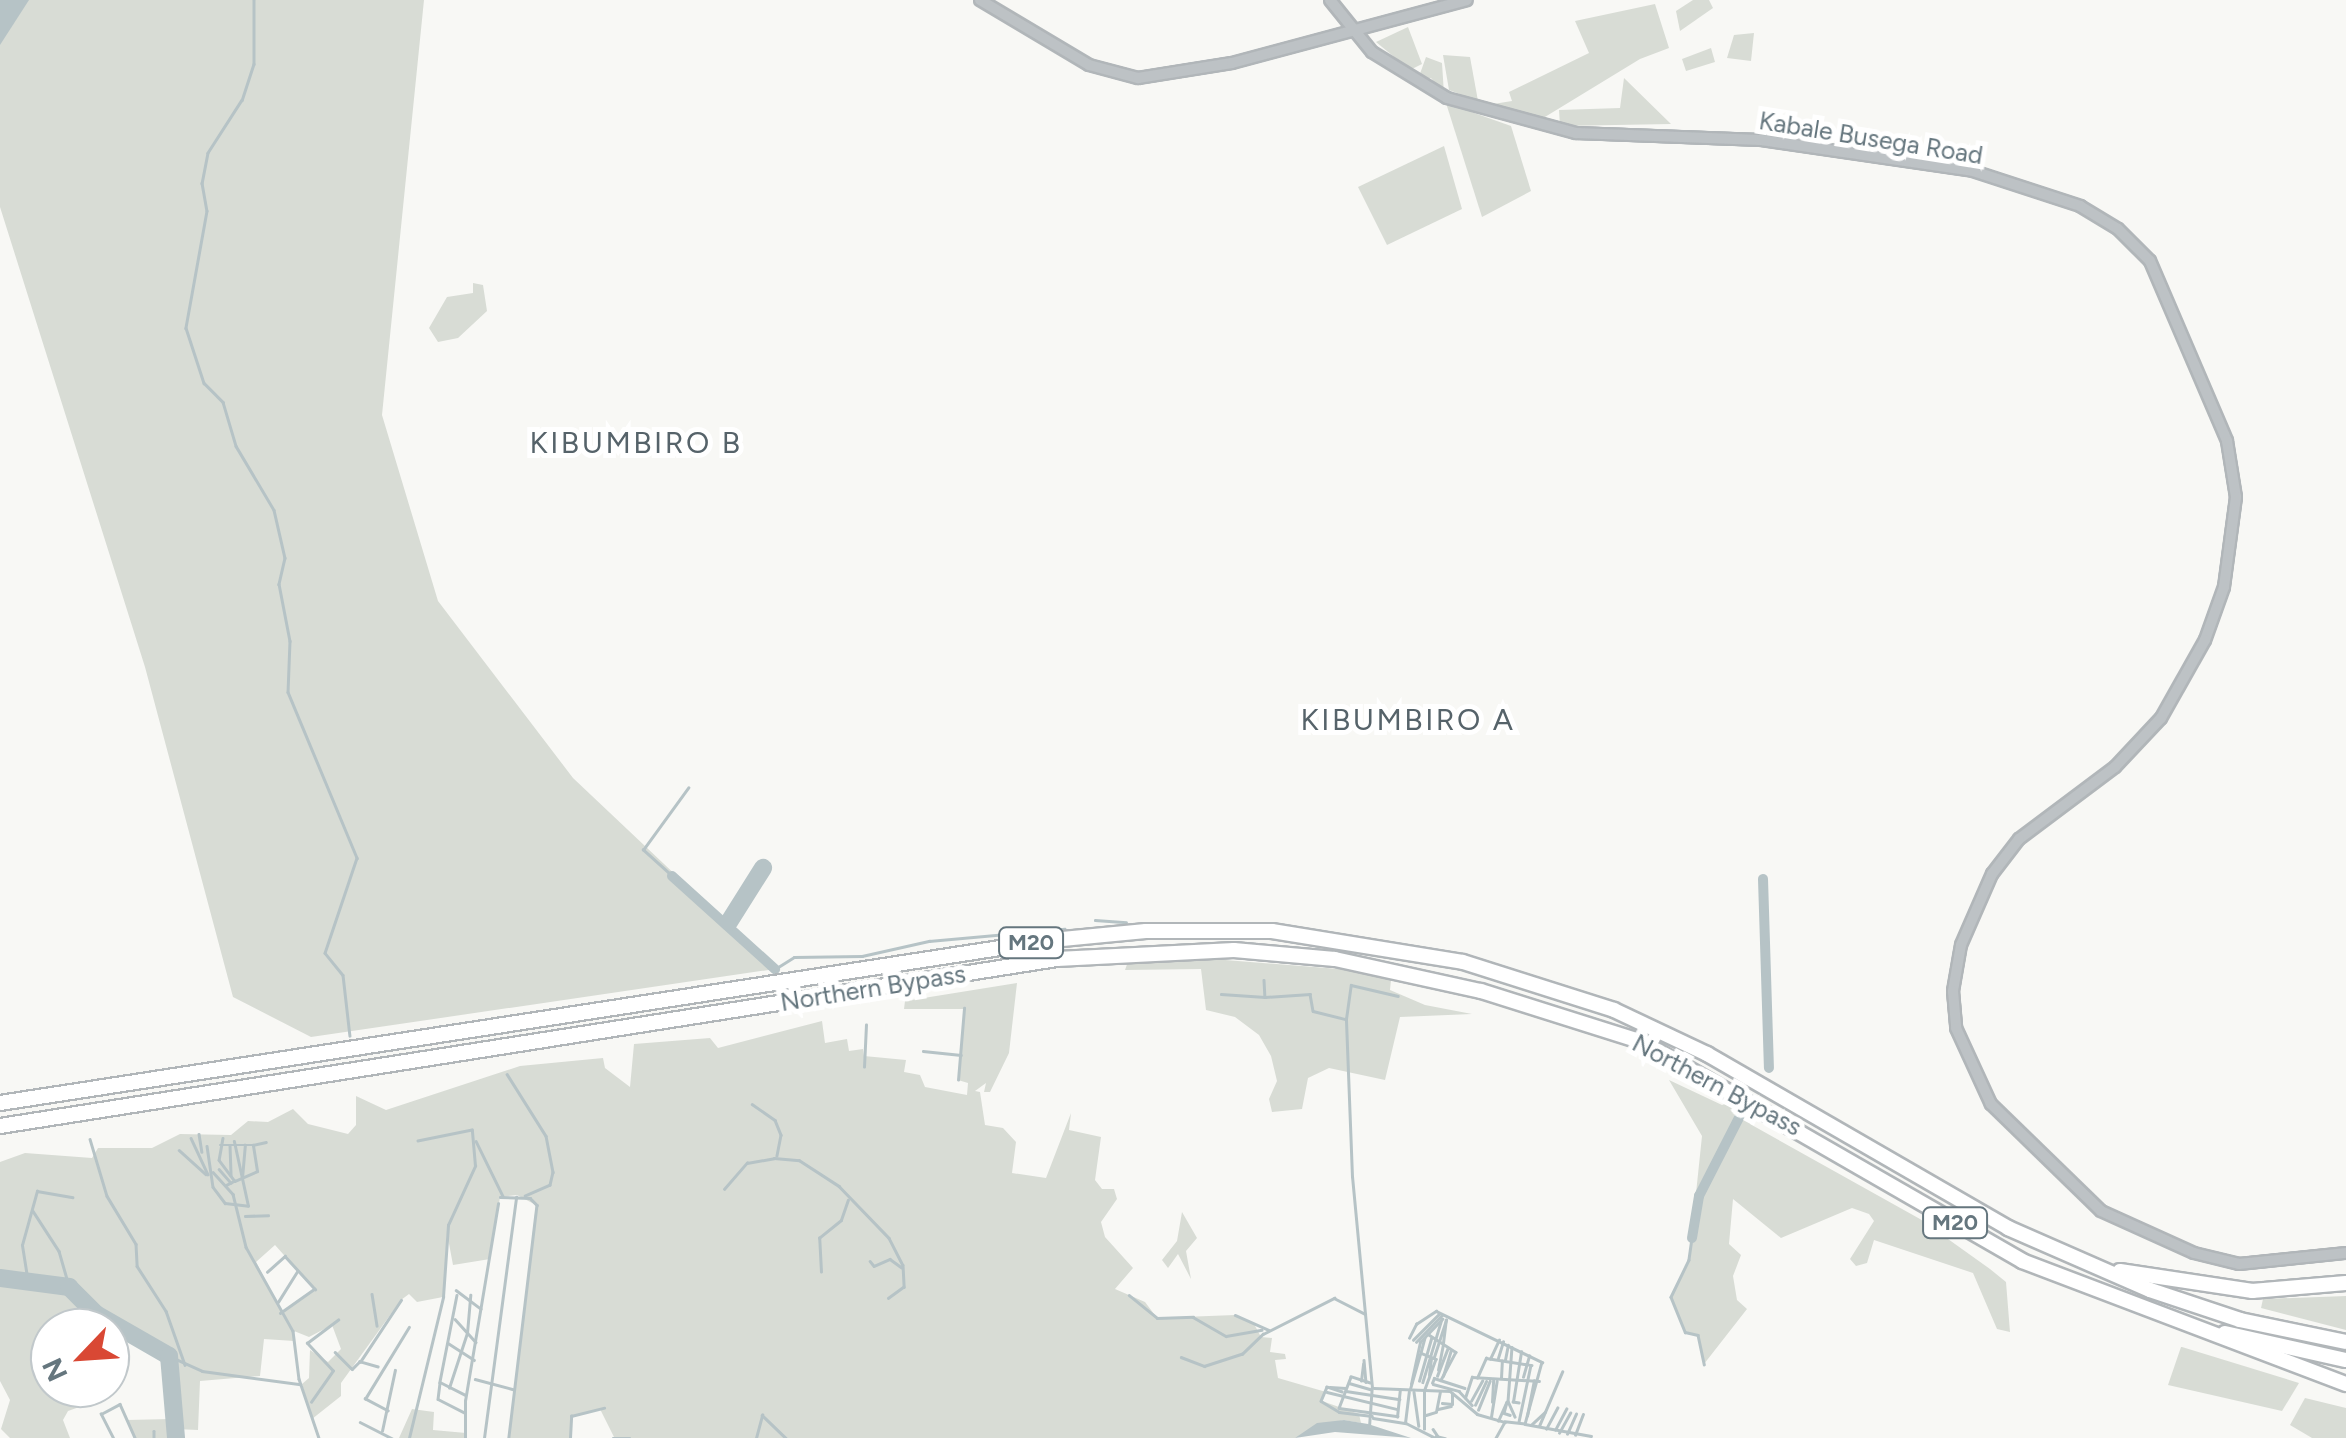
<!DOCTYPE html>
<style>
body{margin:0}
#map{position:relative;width:2346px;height:1438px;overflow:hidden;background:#f8f8f5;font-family:Figtree,sans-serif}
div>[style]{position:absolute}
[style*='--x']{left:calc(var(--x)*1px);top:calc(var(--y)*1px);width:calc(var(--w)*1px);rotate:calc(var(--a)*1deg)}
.green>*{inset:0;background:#d8dcd5}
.water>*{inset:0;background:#b6c3c6}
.stream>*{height:2.5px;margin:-1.25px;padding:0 1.25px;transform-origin:1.25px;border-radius:1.25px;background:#b6c3c6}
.canal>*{height:10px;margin:-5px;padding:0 5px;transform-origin:5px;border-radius:5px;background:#b6c3c6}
.river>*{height:18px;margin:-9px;padding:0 9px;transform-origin:9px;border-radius:9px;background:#b6c3c6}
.roads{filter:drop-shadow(2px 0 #b1b6b9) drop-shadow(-2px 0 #b1b6b9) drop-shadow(0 2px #b1b6b9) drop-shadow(0 -2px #b1b6b9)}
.minor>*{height:10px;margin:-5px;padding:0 5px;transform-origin:5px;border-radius:5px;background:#bdc2c5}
.highway>*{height:14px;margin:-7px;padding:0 7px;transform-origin:7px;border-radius:7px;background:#fff}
span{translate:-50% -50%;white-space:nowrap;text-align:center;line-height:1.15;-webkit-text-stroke:10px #fff;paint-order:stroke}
.shield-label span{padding:2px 8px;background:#fff;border:2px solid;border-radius:8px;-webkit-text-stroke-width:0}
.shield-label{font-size:22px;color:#65767e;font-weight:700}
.street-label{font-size:25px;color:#65767e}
.quarter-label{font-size:30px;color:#56636a;letter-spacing:2.5px}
.north{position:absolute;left:30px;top:1308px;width:100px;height:100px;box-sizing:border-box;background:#fff;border:2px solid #c1c8cb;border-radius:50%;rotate:245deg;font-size:28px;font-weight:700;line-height:40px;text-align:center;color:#65767e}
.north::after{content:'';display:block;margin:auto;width:35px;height:45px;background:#d94834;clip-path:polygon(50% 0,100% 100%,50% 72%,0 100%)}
</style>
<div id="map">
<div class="green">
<i style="clip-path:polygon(0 0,424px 0,382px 415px,438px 601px,573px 778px,775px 969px,311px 1037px,233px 997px,145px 667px,0 207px)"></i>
<i style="clip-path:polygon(1693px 0,1709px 0,1713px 8px,1680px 31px,1676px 11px)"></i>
<i style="clip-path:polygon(1655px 4px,1669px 48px,1640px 59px,1540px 120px,1487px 105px,1512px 101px,1509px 92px,1589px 53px,1575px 21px)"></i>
<i style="clip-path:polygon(1408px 27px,1422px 64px,1410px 70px,1376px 42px)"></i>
<i style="clip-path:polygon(1754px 33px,1751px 61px,1727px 58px,1734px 35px)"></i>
<i style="clip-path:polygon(1711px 48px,1715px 62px,1686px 71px,1682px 59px)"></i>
<i style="clip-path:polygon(1443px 55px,1470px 57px,1478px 101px,1449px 90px)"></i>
<i style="clip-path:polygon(1426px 57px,1442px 63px,1444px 94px,1431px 78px,1417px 82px)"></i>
<i style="clip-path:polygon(1624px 78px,1671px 124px,1560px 126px,1559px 110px,1620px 108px)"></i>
<i style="clip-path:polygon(1446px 103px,1511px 126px,1531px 191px,1482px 217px)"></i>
<i style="clip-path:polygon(1444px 146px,1462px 209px,1387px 245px,1358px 187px)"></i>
<i style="clip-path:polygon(473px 283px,483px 285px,487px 311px,458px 338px,438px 342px,429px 328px,447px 297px,473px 293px)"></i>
<i style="clip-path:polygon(1163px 955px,1339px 969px,1391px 980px,1390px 990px,1425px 1005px,1472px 1014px,1400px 1017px,1385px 1080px,1329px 1068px,1308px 1078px,1302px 1109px,1272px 1112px,1269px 1099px,1277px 1081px,1271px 1056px,1259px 1035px,1235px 1017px,1206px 1010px,1201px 969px,1125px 970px,1129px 959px)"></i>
<i style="clip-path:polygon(evenodd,1017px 983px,1009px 1053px,990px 1092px,984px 1092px,986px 1083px,975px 1091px,980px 1092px,985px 1125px,1003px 1128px,1016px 1142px,1012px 1173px,1046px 1178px,1071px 1113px,1069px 1130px,1101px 1137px,1095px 1180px,1102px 1189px,1114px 1189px,1117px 1199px,1101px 1222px,1105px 1237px,1133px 1268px,1115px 1289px,1145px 1302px,1157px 1318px,1235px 1315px,1254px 1324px,1261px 1337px,1272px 1338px,1270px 1352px,1285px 1354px,1286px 1359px,1275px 1360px,1278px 1378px,1326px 1392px,1322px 1401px,1359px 1414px,1361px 1423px,1343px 1420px,1295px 1438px,630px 1438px,614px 1437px,600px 1409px,571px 1416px,570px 1438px,509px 1438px,536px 1205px,517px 1195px,500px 1197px,490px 1259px,453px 1265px,447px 1233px,443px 1297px,417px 1302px,409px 1294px,401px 1300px,341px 1383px,341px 1396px,312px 1419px,302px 1384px,309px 1378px,310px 1350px,328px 1362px,341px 1349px,332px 1325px,309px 1337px,294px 1331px,294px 1341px,264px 1339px,260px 1376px,200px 1381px,198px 1430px,175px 1429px,176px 1438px,135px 1438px,127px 1420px,171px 1419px,174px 1425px,168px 1356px,105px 1319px,105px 1328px,50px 1328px,50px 1388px,99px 1388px,102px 1399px,68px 1411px,63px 1420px,70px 1438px,10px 1438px,1px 1429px,10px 1400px,0 1381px,0 1162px,25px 1153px,92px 1158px,98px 1148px,152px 1148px,180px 1134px,231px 1135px,248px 1121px,268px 1122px,293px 1109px,308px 1124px,348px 1134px,356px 1125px,356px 1096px,386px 1110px,520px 1066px,603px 1058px,605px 1068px,630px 1087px,634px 1044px,710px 1038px,718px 1048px,822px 1021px,825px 1043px,847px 1039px,849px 1051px,863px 1049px,864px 1056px,906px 1060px,904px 1072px,920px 1075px,925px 1087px,967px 1095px,968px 1083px,958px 1080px,964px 1009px,904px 1009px,905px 1001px,1017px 983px,275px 1245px,315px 1290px,282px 1312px,256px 1262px,275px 1245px)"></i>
<i style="clip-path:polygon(1669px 1080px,1722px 1105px,1750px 1095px,1758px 1101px,1750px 1124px,1920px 1219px,1990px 1269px,2006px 1282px,2010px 1332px,1997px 1329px,1973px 1273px,1874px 1240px,1867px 1263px,1856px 1266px,1850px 1259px,1874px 1221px,1869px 1214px,1852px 1208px,1781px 1238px,1733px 1199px,1729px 1244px,1741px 1255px,1733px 1276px,1737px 1300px,1747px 1309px,1704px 1364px,1698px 1336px,1685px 1332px,1671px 1297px,1689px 1260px,1702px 1136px)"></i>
<i style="clip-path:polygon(1182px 1212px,1197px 1238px,1186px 1251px,1191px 1279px,1178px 1254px,1168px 1268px,1162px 1260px,1177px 1241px)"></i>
<i style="clip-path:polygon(2346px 1296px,2346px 1330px,2261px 1308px,2263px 1299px)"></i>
<i style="clip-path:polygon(2181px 1347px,2182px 1347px,2299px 1383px,2282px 1411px,2168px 1385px)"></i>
<i style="clip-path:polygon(2305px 1398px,2346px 1408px,2346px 1438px,2312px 1438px,2290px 1425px)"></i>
<i style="clip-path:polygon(412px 1409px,434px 1412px,433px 1430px,466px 1433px,465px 1438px,399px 1438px)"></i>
</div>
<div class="water">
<i style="clip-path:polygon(0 0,29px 0,0 45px)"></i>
<i style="clip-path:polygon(1344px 1420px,1368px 1424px,1411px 1438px,1335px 1432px,1295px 1438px,1317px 1423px)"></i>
</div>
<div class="stream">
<i style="--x:254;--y:0;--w:64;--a:90"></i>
<i style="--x:254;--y:64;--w:38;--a:108"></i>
<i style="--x:242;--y:100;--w:63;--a:122.7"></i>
<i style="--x:208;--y:153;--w:31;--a:101"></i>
<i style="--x:202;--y:183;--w:28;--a:80"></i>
<i style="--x:207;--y:211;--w:119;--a:100.2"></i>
<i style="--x:186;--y:328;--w:58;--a:71.9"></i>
<i style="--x:204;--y:383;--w:27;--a:45"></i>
<i style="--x:223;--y:402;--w:46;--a:73.5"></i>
<i style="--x:236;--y:446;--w:74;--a:59.3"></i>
<i style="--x:274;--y:510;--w:49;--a:77.1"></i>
<i style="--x:285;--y:558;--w:27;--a:103"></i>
<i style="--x:279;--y:584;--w:58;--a:79.1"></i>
<i style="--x:290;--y:641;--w:51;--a:92.2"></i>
<i style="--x:288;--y:692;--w:180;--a:67.4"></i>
<i style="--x:357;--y:858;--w:100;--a:108.6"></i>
<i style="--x:325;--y:953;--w:28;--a:51"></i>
<i style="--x:343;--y:975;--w:61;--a:83.5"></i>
<i style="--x:672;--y:876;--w:39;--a:-138"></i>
<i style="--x:643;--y:850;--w:77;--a:-54"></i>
<i style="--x:1095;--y:920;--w:31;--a:4"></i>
<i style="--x:775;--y:969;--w:22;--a:-32"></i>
<i style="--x:794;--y:957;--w:68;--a:-0.8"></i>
<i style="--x:862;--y:956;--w:69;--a:-12.6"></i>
<i style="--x:929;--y:941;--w:136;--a:-5.1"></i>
<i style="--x:1264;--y:980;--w:17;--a:87"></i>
<i style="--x:1265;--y:997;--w:45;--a:-3.8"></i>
<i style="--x:1310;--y:994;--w:17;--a:80"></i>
<i style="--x:1313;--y:1011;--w:34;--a:14"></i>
<i style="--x:1221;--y:994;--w:44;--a:3.9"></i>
<i style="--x:923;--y:1051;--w:38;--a:6"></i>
<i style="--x:864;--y:1067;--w:42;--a:-87.3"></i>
<i style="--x:507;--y:1074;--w:73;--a:57.8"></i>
<i style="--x:546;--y:1136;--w:37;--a:79"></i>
<i style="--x:553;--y:1172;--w:13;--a:103"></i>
<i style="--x:550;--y:1185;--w:27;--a:156"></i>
<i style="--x:958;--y:1080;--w:72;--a:-85.2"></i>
<i style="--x:752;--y:1104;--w:28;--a:35"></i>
<i style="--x:775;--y:1120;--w:16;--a:68"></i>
<i style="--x:781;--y:1135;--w:21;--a:101"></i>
<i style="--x:199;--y:1134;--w:18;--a:81"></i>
<i style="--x:191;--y:1138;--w:40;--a:65"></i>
<i style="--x:223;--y:1138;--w:22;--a:100"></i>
<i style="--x:219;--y:1160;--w:26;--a:53"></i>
<i style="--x:235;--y:1181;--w:9;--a:153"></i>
<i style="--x:90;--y:1139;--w:59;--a:73.4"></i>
<i style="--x:107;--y:1196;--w:56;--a:58.9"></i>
<i style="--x:136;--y:1244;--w:22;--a:87"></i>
<i style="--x:137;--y:1266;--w:54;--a:57.2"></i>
<i style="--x:166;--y:1311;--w:57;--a:70.6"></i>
<i style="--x:476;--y:1141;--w:61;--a:63.9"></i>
<i style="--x:220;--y:1145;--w:32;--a:0"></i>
<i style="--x:230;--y:1145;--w:30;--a:88"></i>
<i style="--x:207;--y:1146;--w:41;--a:81.7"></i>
<i style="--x:213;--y:1187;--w:20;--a:53"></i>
<i style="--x:225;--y:1203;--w:23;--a:7"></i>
<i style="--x:248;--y:1206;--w:66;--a:-102.3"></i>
<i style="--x:179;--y:1150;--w:36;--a:42"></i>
<i style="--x:219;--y:1169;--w:18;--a:49"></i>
<i style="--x:213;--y:1172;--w:30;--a:48"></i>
<i style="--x:233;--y:1194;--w:55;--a:76.2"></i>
<i style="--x:246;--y:1247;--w:96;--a:60.8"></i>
<i style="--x:293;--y:1331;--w:48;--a:82.9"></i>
<i style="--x:299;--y:1379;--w:62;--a:71.3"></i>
<i style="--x:242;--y:1178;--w:33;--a:-85"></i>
<i style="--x:235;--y:1181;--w:24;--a:-24"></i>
<i style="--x:257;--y:1171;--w:26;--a:-99"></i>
<i style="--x:253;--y:1145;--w:13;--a:-13"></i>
<i style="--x:724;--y:1189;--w:35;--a:-49"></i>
<i style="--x:747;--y:1163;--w:27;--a:-10"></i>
<i style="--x:774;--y:1158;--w:25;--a:5"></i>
<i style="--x:799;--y:1160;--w:48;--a:33"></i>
<i style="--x:839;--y:1186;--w:72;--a:46.1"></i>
<i style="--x:889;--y:1238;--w:30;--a:63"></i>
<i style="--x:903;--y:1265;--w:22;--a:87"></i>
<i style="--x:904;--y:1287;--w:19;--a:144"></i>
<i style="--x:500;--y:1197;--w:30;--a:2"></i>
<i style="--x:530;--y:1198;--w:10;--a:45"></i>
<i style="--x:537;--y:1205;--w:235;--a:96.9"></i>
<i style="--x:33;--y:1211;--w:48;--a:57"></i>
<i style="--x:59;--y:1251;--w:37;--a:74"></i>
<i style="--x:245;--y:1216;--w:23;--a:-2"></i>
<i style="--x:1692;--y:1238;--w:22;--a:98"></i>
<i style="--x:1689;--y:1260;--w:41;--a:115.9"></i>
<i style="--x:1671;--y:1297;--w:38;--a:68"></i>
<i style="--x:1685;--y:1332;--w:13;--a:13"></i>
<i style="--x:1698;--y:1335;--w:30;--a:78"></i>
<i style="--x:870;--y:1261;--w:6;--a:51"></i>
<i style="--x:874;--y:1266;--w:17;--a:-24"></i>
<i style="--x:890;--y:1259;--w:14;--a:36"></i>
<i style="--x:267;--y:1272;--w:24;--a:-42"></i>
<i style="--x:285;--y:1256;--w:45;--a:47.7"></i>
<i style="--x:315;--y:1289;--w:42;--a:144.8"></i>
<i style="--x:821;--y:1272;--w:34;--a:-93"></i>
<i style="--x:819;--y:1238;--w:28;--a:-39"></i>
<i style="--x:841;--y:1220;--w:21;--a:-71"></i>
<i style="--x:27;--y:1277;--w:32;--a:-99"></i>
<i style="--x:22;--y:1245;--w:56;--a:-74.5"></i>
<i style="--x:37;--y:1191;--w:36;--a:10"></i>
<i style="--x:456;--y:1290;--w:31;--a:37"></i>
<i style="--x:372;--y:1294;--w:32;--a:81"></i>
<i style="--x:457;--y:1295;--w:89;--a:101.1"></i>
<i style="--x:440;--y:1382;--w:28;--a:27"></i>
<i style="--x:1129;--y:1295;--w:36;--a:39"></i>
<i style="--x:1157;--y:1318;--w:36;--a:-2"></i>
<i style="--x:1193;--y:1317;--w:38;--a:30"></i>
<i style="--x:1226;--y:1336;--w:36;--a:-10"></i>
<i style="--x:278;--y:1302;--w:36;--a:-58"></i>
<i style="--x:1235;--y:1315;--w:37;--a:24"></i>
<i style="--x:455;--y:1319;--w:31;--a:48"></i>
<i style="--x:1428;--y:1334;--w:33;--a:33"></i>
<i style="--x:1456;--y:1352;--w:32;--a:118"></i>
<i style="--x:1409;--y:1338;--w:16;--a:-63"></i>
<i style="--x:1416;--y:1324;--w:24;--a:-33"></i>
<i style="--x:1436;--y:1311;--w:118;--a:25.7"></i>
<i style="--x:1542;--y:1362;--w:64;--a:105.3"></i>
<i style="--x:1525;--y:1424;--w:20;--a:-174"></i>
<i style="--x:1425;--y:1338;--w:16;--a:105"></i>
<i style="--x:1421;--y:1353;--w:16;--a:22"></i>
<i style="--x:1436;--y:1359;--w:33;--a:110"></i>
<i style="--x:1413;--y:1340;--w:37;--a:-45"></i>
<i style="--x:1416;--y:1342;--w:37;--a:-46"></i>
<i style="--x:448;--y:1343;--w:31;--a:33"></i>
<i style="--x:1443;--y:1343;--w:23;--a:-83"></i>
<i style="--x:1512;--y:1347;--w:54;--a:94.2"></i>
<i style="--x:1508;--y:1401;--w:17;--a:66"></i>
<i style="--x:335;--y:1352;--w:24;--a:45"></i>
<i style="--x:352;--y:1369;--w:10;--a:-45"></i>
<i style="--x:169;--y:1356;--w:36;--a:24"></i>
<i style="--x:202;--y:1371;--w:99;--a:7.6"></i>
<i style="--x:1181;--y:1357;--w:25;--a:21"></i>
<i style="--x:1204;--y:1366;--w:40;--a:-18"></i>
<i style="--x:1242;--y:1354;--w:29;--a:-44"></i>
<i style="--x:1263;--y:1334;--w:80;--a:-26.9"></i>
<i style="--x:1334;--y:1298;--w:35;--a:27"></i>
<i style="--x:1434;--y:1357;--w:39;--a:-72"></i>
<i style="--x:1498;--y:1358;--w:17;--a:-73"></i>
<i style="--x:1490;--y:1359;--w:21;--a:-65"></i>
<i style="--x:1364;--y:1360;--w:22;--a:85"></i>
<i style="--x:1505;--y:1360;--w:15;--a:-79"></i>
<i style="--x:378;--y:1367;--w:19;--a:-164"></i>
<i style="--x:360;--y:1362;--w:74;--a:-56.5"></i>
<i style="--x:1438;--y:1370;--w:25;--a:-79"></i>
<i style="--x:1429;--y:1375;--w:17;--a:-83"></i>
<i style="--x:1437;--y:1376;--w:30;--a:-69"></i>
<i style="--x:1443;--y:1376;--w:27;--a:-73"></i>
<i style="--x:1523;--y:1377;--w:22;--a:-74"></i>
<i style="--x:1477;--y:1378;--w:22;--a:-66"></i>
<i style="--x:1486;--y:1358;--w:46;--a:8.8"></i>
<i style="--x:1531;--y:1365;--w:58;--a:101.9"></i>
<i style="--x:1501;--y:1378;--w:17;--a:-87"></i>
<i style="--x:475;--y:1379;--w:39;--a:15"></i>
<i style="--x:1361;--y:1381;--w:17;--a:-83"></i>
<i style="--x:1419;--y:1381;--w:44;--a:-74.1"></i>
<i style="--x:440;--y:1383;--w:16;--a:97"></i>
<i style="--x:438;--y:1399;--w:30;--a:27"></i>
<i style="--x:1349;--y:1383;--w:22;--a:16"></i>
<i style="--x:1370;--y:1383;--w:20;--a:-162"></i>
<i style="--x:1351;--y:1377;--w:33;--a:111"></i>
<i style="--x:1339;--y:1408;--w:59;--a:7.9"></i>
<i style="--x:1432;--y:1383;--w:5;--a:-68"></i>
<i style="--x:1434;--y:1378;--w:32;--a:18"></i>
<i style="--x:1411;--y:1384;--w:43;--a:-77.9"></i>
<i style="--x:1420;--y:1342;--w:32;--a:-46"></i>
<i style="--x:1442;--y:1319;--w:66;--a:106.8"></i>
<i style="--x:1433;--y:1384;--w:27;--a:15"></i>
<i style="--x:1459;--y:1391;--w:19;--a:47"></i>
<i style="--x:1330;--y:1387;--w:15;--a:4"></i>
<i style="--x:449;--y:1388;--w:58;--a:-71.9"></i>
<i style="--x:467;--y:1333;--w:38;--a:-85"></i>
<i style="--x:1374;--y:1388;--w:76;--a:2.3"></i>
<i style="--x:1450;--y:1391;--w:35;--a:40"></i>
<i style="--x:1477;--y:1414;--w:29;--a:16"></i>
<i style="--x:1505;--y:1422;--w:18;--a:119"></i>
<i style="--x:1410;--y:1389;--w:35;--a:-74"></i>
<i style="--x:1346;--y:1391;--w:54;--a:8.6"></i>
<i style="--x:1327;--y:1392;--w:72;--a:13.7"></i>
<i style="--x:1342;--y:1392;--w:16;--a:-162"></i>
<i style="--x:1327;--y:1387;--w:15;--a:113"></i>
<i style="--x:1321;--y:1401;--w:21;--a:31"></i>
<i style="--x:1339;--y:1412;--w:33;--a:7"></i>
<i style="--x:1414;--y:1392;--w:34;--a:82"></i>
<i style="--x:1465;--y:1398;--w:22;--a:-72"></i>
<i style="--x:1472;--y:1377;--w:67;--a:3.4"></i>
<i style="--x:1471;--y:1401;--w:23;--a:-61"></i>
<i style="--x:311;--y:1402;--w:38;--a:-55"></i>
<i style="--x:333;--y:1371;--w:38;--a:-133"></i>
<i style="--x:307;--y:1343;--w:39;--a:-37"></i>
<i style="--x:1492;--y:1402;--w:21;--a:-87"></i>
<i style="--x:1507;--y:1402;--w:11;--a:105"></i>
<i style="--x:1504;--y:1413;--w:6;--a:18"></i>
<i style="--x:1442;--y:1403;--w:10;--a:6"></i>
<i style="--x:1452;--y:1404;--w:10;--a:-90"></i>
<i style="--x:1519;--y:1403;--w:6;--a:-171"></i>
<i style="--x:1513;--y:1402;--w:51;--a:-80.9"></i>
<i style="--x:1475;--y:1405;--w:26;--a:-65"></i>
<i style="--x:1438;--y:1409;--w:13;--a:-13"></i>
<i style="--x:1478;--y:1410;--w:31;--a:-68"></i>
<i style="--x:388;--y:1411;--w:26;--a:-152"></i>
<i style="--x:365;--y:1399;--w:84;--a:-58.6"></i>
<i style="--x:1426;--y:1415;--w:10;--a:-17"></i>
<i style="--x:1436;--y:1412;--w:20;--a:-79"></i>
<i style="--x:1527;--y:1416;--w:36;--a:-79"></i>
<i style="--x:1397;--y:1417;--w:27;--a:-84"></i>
<i style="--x:1491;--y:1417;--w:36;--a:-81"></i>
<i style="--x:1373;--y:1418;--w:33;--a:9"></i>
<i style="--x:1406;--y:1423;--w:33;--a:27"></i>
<i style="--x:1498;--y:1421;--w:20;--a:-66"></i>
<i style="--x:360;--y:1422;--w:36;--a:27"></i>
<i style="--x:1405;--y:1423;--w:31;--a:-83"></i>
<i style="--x:1525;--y:1424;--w:67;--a:10.3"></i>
<i style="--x:1531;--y:1425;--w:19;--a:-43"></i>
<i style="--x:1539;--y:1426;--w:59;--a:-66.9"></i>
<i style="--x:1369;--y:1427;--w:39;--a:-86"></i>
<i style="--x:1372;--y:1388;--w:212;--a:-95.4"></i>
<i style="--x:1352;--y:1177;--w:158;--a:-92.2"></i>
<i style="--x:1346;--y:1019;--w:34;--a:-82"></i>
<i style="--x:1351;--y:985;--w:48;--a:13.2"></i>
<i style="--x:1424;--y:1429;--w:37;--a:-90"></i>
<i style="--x:1433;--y:1429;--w:11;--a:56"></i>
<i style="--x:1546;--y:1429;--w:24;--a:-62"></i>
<i style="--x:1555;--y:1430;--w:24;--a:-62"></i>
<i style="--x:154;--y:1431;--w:7;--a:90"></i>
<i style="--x:382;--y:1431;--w:62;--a:-78"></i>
<i style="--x:1559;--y:1433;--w:23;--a:-61"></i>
<i style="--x:1567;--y:1434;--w:22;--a:-66"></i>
<i style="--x:1575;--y:1435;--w:22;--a:-69"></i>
<i style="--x:1436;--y:1436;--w:9;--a:13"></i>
<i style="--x:113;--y:1438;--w:27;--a:-117"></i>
<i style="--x:101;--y:1414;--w:21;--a:-28"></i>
<i style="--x:120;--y:1404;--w:37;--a:66"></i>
<i style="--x:409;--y:1438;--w:145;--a:-76.4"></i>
<i style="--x:443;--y:1297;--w:72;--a:-86"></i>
<i style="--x:448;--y:1225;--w:65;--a:-65.4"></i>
<i style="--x:475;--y:1166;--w:36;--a:-95"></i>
<i style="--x:472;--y:1130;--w:55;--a:168.5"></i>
<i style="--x:465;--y:1438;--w:37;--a:-90"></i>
<i style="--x:465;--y:1401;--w:200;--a:-80.5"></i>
<i style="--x:484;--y:1438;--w:243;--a:-82.4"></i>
<i style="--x:570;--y:1438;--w:22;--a:-87"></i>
<i style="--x:571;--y:1416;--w:34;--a:-14"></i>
<i style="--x:613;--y:1438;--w:17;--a:0"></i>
<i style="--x:756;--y:1438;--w:24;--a:-75"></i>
<i style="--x:762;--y:1415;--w:33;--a:44"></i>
</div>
<div class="canal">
<i style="--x:672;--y:876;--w:139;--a:42.1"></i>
<i style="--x:1763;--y:879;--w:189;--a:88.2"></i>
<i style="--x:1692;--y:1238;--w:43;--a:-80.5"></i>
<i style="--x:1699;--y:1196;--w:94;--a:-62.9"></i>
</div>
<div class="river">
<i style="--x:729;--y:922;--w:64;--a:-57.8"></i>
<i style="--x:0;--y:1278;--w:70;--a:7.4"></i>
<i style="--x:69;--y:1287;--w:38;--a:45"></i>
<i style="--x:96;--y:1314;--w:84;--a:29.9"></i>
<i style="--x:169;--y:1356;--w:82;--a:85.1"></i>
</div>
<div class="roads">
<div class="minor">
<i style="--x:980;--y:0;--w:127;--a:30.8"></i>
<i style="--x:1089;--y:65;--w:51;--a:14.9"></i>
<i style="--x:1138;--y:78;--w:95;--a:-9.1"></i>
<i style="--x:1232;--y:63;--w:243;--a:-15"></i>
<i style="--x:1330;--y:0;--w:67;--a:51.1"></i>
<i style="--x:1372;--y:52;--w:88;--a:31.5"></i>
<i style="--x:1447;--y:98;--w:134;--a:15.2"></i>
<i style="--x:1576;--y:133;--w:185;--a:2.2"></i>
<i style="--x:1761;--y:140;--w:214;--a:8.3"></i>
<i style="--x:1973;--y:171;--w:113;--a:18.1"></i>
<i style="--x:2080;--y:206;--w:44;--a:31.2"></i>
<i style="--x:2118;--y:229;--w:45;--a:45"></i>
<i style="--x:2150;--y:261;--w:196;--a:66.8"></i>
<i style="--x:2227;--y:441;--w:57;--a:80.9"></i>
<i style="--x:2236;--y:497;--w:91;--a:97.6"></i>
<i style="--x:2224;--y:587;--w:56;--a:109.7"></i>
<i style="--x:2205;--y:640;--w:90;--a:119.4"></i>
<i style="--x:2161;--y:718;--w:67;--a:133.2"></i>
<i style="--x:2115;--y:767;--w:120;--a:143.1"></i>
<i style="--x:2019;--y:839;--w:44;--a:127.6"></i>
<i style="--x:1992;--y:874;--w:77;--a:113.6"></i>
<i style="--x:1961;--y:945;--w:47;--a:99.9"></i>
<i style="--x:1953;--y:991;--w:37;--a:85"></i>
<i style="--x:1956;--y:1028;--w:84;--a:65.3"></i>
<i style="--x:1991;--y:1104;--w:153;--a:44.2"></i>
<i style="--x:2101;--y:1211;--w:102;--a:24.3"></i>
<i style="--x:2194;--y:1253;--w:46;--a:13.7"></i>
<i style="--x:2239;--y:1264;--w:108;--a:-5.9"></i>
</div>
<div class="highway">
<i style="--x:0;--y:1103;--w:1065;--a:-8.81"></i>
<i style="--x:1052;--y:940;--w:94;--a:-5.5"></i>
<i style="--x:1146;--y:931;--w:126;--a:0"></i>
<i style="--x:1272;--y:931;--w:193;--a:9.2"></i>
<i style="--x:1463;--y:962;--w:158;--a:17.6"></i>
<i style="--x:1614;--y:1010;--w:103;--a:25.3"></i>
<i style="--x:1707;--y:1054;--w:348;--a:30"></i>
<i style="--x:2008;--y:1228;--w:155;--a:23.6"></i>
<i style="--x:2150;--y:1290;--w:95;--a:18.4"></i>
<i style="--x:2240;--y:1320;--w:108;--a:11.7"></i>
<i style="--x:0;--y:1126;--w:1070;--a:-8.98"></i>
<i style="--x:1057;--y:959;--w:177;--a:-2.9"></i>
<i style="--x:1234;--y:950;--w:101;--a:5.1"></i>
<i style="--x:1335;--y:959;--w:149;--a:12.4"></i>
<i style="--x:1481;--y:991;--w:167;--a:17.5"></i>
<i style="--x:1640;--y:1041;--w:441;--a:29.9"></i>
<i style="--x:2022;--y:1261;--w:347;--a:20.8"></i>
<i style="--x:2120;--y:1271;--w:134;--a:8.6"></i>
<i style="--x:2252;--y:1291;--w:94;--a:-4.9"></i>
<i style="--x:2225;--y:1333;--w:124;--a:12.6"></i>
</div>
</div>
<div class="shield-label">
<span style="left:1031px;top:943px">M20</span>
<span style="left:1955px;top:1223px">M20</span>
</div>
<div class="street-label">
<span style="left:1871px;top:138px;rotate:9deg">Kabale Busega Road</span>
<span style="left:873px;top:988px;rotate:-9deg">Northern Bypass</span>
<span style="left:1717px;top:1085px;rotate:28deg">Northern Bypass</span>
</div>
<div class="quarter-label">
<span style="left:636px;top:443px">KIBUMBIRO B</span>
<span style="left:1408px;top:720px">KIBUMBIRO A</span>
</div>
<div class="north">N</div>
</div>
